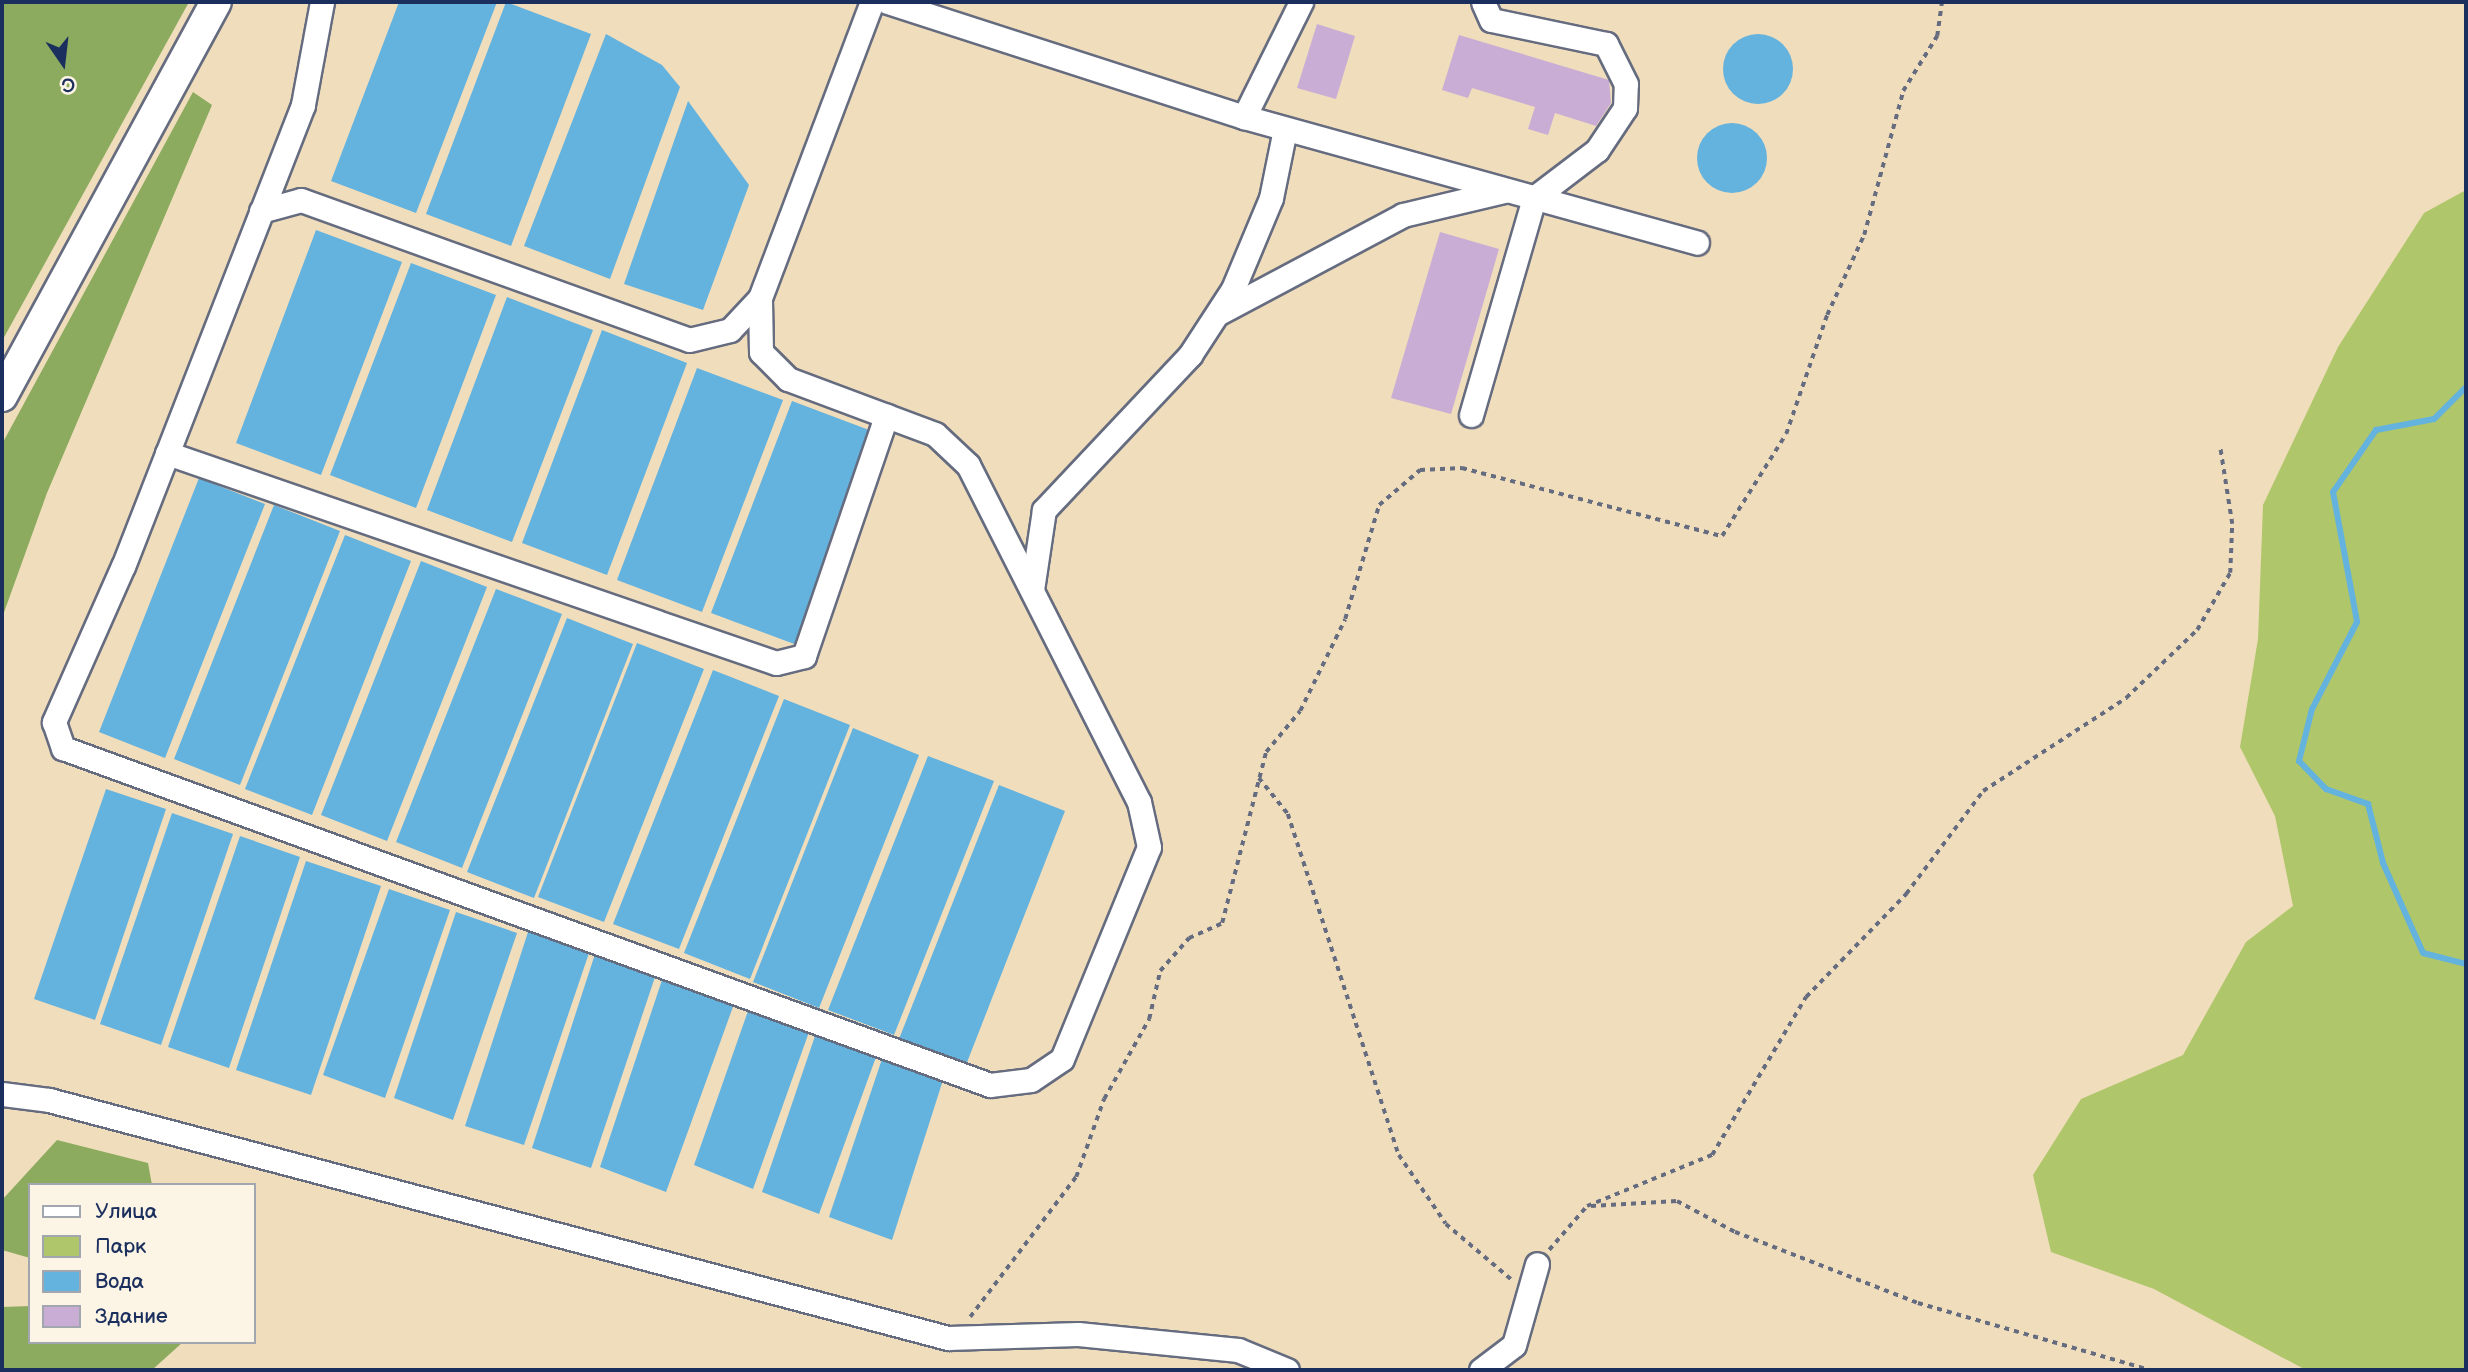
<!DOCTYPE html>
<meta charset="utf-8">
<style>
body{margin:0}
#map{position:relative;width:2468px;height:1372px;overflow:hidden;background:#f0ddbc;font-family:"Balsamiq Sans",sans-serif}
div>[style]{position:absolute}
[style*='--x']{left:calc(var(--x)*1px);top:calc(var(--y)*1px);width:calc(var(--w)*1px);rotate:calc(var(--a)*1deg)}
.green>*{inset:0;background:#b0c66b}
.forest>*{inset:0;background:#8cab5f}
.water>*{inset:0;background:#64b2de}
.round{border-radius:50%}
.stream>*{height:6px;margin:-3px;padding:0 3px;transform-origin:3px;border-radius:3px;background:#64b2de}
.building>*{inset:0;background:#caadd5}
.path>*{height:3.5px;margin-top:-1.75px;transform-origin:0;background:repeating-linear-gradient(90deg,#666c7f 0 5px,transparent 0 10px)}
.roads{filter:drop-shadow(2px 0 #666c7f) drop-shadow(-2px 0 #666c7f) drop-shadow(0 2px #666c7f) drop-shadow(0 -2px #666c7f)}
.minor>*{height:23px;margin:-11.5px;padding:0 11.5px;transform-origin:11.5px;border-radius:11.5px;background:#fff}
.major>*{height:30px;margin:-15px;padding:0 15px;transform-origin:15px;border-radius:15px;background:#fff}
span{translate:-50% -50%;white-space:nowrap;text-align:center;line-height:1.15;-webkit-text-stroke:5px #fcf5e5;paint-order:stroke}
.frame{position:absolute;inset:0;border:4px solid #1b2f5e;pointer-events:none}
.legend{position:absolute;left:28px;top:1183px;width:228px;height:161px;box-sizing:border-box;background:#fcf5e5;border:2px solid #a2a6af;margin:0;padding:9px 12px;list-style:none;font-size:21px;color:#1b2f5e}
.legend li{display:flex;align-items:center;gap:14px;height:35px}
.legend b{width:35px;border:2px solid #a2a6af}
.north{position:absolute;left:28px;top:28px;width:70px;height:70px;-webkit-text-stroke:5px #fcf5e5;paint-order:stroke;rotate:166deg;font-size:19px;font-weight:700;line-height:28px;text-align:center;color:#1b2f5e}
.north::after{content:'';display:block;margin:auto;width:24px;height:32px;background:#1b2f5e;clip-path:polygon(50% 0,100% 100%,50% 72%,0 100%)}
</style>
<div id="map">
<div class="green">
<i style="clip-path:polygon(2466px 190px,2466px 1370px,2306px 1370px,2154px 1289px,2051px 1252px,2033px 1175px,2081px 1099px,2183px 1055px,2246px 942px,2293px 906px,2275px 816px,2240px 747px,2258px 639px,2263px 505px,2338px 347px,2424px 213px)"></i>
</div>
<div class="forest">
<i style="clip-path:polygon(2px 2px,189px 2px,2px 341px)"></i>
<i style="clip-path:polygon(193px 92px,212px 105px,47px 493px,2px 618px,2px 444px)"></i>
<i style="clip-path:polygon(57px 1140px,148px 1163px,152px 1185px,30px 1185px,30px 1258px,2px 1250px,2px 1200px)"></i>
<i style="clip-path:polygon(30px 1306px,30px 1342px,183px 1342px,152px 1370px,2px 1370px,2px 1307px)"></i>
</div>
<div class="water">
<i style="clip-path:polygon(399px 2px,497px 2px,416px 213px,331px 181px)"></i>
<i style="clip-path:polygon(506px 2px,591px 34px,511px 246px,426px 214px)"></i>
<i style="clip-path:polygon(606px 34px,662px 65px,680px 87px,610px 279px,524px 246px)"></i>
<i class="round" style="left:1723px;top:34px;width:70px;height:70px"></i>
<i style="clip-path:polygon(688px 101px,749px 185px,703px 310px,624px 284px)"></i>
<i class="round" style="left:1697px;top:123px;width:70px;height:70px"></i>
<i style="clip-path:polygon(316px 230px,402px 262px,321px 475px,236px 443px)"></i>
<i style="clip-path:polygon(411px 263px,496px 295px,416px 508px,330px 475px)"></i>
<i style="clip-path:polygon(507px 297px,593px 330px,512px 542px,427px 510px)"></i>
<i style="clip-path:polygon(602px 330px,687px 363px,607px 575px,522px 543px)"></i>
<i style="clip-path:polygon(697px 368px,783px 400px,702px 612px,617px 580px)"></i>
<i style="clip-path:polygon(792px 401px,877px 433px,797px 645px,711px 613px)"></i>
<i style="clip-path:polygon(199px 478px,265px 504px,165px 758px,99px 732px)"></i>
<i style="clip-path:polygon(274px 505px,340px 531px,240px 785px,174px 759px)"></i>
<i style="clip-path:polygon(345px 535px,411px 561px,312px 815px,245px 789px)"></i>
<i style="clip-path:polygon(421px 561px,487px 587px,387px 841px,321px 815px)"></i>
<i style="clip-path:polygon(496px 589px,562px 614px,462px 868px,396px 842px)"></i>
<i style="clip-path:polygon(567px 618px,633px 644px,534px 898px,467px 872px)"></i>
<i style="clip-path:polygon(637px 643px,704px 669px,604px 922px,538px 897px)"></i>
<i style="clip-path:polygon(713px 670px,779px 696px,679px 949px,613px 924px)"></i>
<i style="clip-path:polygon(784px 699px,850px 725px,750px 979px,684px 953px)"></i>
<i style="clip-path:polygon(853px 728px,919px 755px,819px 1008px,753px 982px)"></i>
<i style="clip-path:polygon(928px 756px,994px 781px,894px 1035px,828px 1010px)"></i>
<i style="clip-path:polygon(999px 785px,1065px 811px,966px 1065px,899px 1039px)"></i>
<i style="clip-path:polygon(106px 789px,166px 809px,95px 1020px,34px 999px)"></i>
<i style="clip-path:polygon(172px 813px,233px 834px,161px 1045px,100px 1024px)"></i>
<i style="clip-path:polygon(240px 836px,300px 857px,229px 1068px,168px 1047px)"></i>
<i style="clip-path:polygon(306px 861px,381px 886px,311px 1095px,236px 1070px)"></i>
<i style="clip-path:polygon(389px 889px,450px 910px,385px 1098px,323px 1075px)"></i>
<i style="clip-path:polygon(456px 912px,517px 933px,453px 1120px,394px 1098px)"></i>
<i style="clip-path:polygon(529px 929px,590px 950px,524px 1145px,465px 1126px)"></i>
<i style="clip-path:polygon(595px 954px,656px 974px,591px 1168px,532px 1148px)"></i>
<i style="clip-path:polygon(663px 977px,734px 1004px,666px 1192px,600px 1167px)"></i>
<i style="clip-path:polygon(748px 1011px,809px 1032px,753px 1189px,694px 1165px)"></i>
<i style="clip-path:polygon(815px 1036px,876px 1057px,819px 1214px,762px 1192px)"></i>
<i style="clip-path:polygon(882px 1059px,943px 1080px,892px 1240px,829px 1217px)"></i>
</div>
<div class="stream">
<i style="--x:2466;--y:387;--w:45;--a:135"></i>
<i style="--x:2434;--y:419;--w:59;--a:169.3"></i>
<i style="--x:2376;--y:430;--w:75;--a:124.7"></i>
<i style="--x:2333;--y:492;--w:132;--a:79.5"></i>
<i style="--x:2357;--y:622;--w:98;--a:117.3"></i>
<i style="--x:2312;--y:709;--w:54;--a:104"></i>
<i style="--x:2299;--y:761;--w:39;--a:46"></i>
<i style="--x:2326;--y:789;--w:45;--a:19.7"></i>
<i style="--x:2368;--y:804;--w:61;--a:75.7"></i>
<i style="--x:2383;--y:863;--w:98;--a:66"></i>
<i style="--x:2423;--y:953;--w:44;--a:14.3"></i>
</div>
<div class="building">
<i style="clip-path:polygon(1317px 24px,1355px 36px,1336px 99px,1297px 88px)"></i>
<i style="clip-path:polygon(1459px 35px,1609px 80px,1611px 103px,1596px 126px,1555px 113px,1548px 135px,1528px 129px,1535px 107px,1472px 88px,1468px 98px,1442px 90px)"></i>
<i style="clip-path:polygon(1440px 232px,1499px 249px,1451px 414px,1391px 398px)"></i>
</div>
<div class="path">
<i style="--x:1259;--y:778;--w:46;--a:51.1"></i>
<i style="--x:1288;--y:814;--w:359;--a:72"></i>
<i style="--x:1399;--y:1155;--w:83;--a:55.7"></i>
<i style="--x:1446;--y:1224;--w:87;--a:40.3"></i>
<i style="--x:1591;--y:1206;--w:86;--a:-3.3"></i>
<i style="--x:1677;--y:1201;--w:66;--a:28.1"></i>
<i style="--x:1735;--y:1232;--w:196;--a:21.2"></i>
<i style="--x:1918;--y:1303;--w:241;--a:16.1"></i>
<i style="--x:1549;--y:1250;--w:58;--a:-49.2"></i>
<i style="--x:1587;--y:1206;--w:135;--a:-22.2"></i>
<i style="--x:1712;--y:1155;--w:184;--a:-59.3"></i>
<i style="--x:1806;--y:997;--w:144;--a:-45.8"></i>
<i style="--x:1906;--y:894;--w:129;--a:-53.2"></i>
<i style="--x:1983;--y:791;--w:171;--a:-33"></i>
<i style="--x:2126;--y:698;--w:98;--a:-43.8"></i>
<i style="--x:2197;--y:630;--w:66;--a:-59.9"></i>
<i style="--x:2230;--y:573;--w:49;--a:-87.7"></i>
<i style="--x:2232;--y:524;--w:78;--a:-98.9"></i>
<i style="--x:970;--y:1317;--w:176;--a:-52.9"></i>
<i style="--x:1076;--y:1177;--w:83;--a:-70.3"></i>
<i style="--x:1104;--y:1099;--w:92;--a:-60.6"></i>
<i style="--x:1149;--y:1019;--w:49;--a:-77.1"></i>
<i style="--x:1160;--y:971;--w:44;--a:-48.7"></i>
<i style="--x:1189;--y:938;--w:36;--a:-24"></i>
<i style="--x:1222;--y:923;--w:177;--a:-75.6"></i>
<i style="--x:1266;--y:752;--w:53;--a:-50.3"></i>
<i style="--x:1300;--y:711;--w:102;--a:-63.9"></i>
<i style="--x:1345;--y:619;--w:119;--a:-73.4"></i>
<i style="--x:1379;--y:505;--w:54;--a:-40.5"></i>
<i style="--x:1420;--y:470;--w:42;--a:-2.7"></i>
<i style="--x:1462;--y:468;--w:269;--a:14.7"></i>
<i style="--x:1722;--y:536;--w:120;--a:-57.9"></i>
<i style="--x:1786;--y:434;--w:126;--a:-71"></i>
<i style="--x:1827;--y:315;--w:88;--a:-65.2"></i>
<i style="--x:1864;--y:235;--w:149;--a:-74.8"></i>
<i style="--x:1903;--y:91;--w:65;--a:-58.3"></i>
<i style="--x:1937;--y:36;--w:34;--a:-82"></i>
</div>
<div class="roads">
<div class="minor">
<i style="--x:322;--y:2;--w:105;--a:100.5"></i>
<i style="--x:303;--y:105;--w:495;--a:111.3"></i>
<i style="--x:123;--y:566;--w:171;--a:113.9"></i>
<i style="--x:54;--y:722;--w:28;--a:71"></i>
<i style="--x:63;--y:748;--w:986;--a:19.98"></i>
<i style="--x:990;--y:1085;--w:41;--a:-7"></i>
<i style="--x:1031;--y:1080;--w:37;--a:-34"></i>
<i style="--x:1062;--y:1059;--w:229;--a:-67.7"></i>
<i style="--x:1149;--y:847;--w:46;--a:-102.5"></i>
<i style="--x:1139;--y:802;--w:378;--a:-116.9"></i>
<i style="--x:968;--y:465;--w:45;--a:-136.8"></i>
<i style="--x:935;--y:434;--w:157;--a:-159.5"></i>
<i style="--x:788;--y:379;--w:38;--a:-135"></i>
<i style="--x:761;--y:352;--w:54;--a:-91.1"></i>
<i style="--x:760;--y:298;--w:316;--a:-69.3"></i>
<i style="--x:888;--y:2;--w:374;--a:17.9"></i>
<i style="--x:1244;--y:117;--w:470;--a:15.5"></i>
<i style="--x:1244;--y:117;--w:128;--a:-63.6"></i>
<i style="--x:261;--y:211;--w:41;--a:-15.4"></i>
<i style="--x:301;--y:200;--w:412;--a:19.8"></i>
<i style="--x:689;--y:340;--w:42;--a:-13.7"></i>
<i style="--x:730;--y:330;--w:44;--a:-46.8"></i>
<i style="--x:1219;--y:313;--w:208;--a:-28"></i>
<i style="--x:1403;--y:215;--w:104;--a:-13.4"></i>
<i style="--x:1471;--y:415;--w:226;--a:-73.8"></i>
<i style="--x:1534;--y:198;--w:79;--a:-37.3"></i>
<i style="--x:1597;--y:150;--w:50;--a:-56.3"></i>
<i style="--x:1625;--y:108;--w:24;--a:-88"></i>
<i style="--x:1626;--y:84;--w:45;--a:-116.6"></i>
<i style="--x:1606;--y:44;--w:117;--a:-168.2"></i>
<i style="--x:1491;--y:20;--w:20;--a:-114"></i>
<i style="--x:167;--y:453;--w:644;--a:19.03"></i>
<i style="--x:776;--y:663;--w:29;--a:-14"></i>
<i style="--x:804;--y:656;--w:254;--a:-71.1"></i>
<i style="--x:1032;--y:590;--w:81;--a:-81.5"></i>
<i style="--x:1044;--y:510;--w:213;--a:-46.7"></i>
<i style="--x:1190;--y:355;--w:79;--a:-56.9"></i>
<i style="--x:1233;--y:289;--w:99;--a:-67.3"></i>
<i style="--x:1271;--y:198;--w:70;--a:-78.5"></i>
<i style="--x:2;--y:1094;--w:47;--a:7.3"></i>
<i style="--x:49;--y:1100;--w:930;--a:14.83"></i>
<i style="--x:948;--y:1338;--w:130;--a:-1.8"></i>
<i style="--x:1078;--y:1334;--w:161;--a:5.7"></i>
<i style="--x:1238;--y:1350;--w:53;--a:22.2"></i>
<i style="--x:1481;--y:1370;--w:41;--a:-37.1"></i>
<i style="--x:1514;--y:1345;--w:84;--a:-74.1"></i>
</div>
<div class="major">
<i style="--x:2;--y:396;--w:448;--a:-61.5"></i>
</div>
</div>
<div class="frame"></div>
<ul class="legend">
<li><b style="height:9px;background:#fff"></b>Улица</li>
<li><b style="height:19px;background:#b0c66b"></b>Парк</li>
<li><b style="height:19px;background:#64b2de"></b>Вода</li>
<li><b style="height:19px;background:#caadd5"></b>Здание</li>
</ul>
<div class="north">С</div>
</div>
